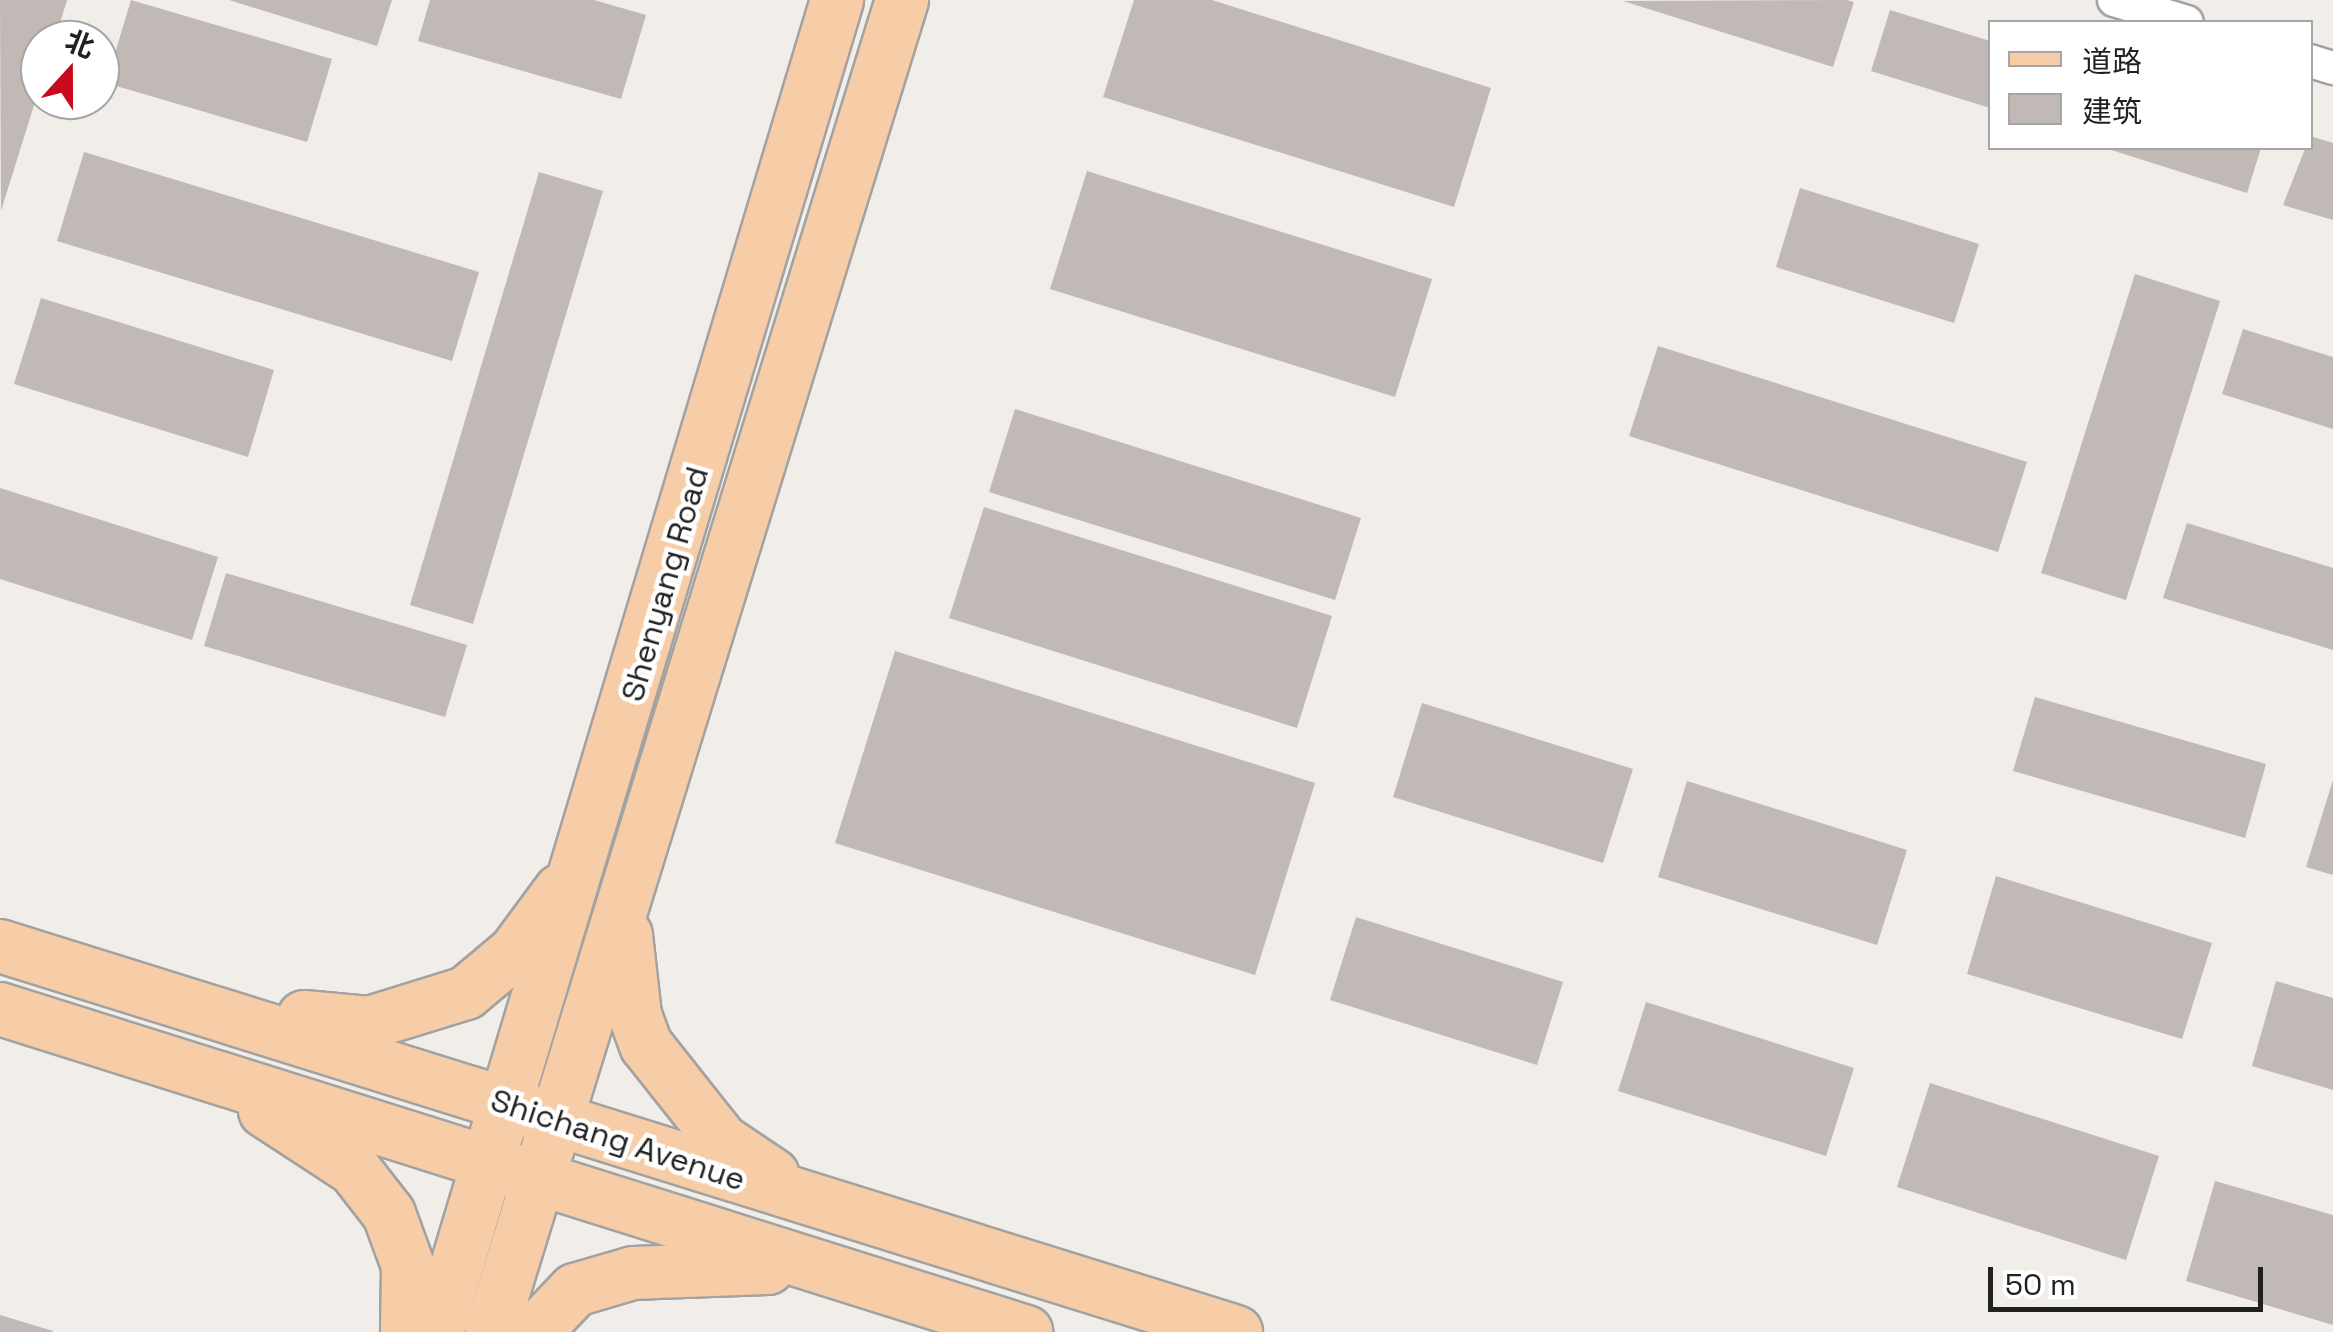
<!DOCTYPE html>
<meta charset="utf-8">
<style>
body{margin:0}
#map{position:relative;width:2333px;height:1332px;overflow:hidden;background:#f1ede8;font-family:"Space Grotesk","Noto Sans SC",sans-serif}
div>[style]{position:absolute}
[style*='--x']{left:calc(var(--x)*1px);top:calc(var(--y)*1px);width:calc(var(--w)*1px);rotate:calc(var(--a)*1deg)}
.building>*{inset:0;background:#c1b9b5}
.roads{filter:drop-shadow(2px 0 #a2a2a2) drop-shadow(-2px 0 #a2a2a2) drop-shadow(0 2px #a2a2a2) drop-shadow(0 -2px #a2a2a2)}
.street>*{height:32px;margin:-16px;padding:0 16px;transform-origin:16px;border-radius:16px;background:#fff}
.primary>*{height:52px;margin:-26px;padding:0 26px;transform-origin:26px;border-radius:26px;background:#f7cda7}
span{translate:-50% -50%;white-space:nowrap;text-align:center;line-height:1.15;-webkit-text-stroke:9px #fff;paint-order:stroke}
.street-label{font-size:32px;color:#212121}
.legend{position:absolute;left:1988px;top:20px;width:325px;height:130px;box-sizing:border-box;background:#fff;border:2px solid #a6a6a6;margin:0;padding:12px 18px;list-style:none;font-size:30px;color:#212121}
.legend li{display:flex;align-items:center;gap:20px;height:50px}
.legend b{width:50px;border:2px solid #a6a6a6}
.north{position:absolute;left:20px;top:20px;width:100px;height:100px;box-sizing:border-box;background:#fff;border:2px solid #a6a6a6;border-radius:50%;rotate:21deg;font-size:28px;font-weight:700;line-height:40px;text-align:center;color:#212121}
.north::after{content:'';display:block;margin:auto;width:35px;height:45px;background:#c80a1c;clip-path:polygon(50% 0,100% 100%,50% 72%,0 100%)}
.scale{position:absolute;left:1988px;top:1267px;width:275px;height:45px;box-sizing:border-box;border:5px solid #212121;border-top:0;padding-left:12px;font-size:30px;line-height:35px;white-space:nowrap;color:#212121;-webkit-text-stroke:8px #fff;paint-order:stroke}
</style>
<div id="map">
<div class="building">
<i style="clip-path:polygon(0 0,67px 0,55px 40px,40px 40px,40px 86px,1px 211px)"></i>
<i style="clip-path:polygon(131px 0,332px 59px,307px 142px,106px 83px)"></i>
<i style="clip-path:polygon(229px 0,392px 0,377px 46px)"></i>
<i style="clip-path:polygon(430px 0,594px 0,646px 15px,621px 99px,418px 41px)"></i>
<i style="clip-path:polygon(1134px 0,1212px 0,1491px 88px,1454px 207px,1103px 97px)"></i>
<i style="clip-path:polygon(1847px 0,1854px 2px,1833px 67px,1623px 1px)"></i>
<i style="clip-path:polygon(1890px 10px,1990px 41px,1990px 108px,1871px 71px)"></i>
<i style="clip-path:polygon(2310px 136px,2333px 143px,2333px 220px,2283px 205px)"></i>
<i style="clip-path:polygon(2105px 148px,2261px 148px,2247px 193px)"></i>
<i style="clip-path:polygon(84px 152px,479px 272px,452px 361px,57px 241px)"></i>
<i style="clip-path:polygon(1087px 171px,1432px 279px,1395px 397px,1050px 289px)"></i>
<i style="clip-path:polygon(539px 172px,603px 191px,473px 624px,410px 605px)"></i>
<i style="clip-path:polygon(1800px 188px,1979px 244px,1954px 323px,1776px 267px)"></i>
<i style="clip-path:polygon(2135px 274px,2220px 301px,2126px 600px,2041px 573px)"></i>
<i style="clip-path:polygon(41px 298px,274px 370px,248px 457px,14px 384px)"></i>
<i style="clip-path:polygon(2243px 329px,2333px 357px,2333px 429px,2222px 394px)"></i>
<i style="clip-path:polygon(1658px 346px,2027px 462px,1998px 552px,1629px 436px)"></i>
<i style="clip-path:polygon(1015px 409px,1361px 518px,1335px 600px,989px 492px)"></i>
<i style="clip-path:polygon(0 488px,218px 557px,192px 640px,0 579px)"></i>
<i style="clip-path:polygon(984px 507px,1332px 616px,1297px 728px,949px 618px)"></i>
<i style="clip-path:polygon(2187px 523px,2333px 568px,2333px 650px,2163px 598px)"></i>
<i style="clip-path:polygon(226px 573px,467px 645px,445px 717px,204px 646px)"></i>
<i style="clip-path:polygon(895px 651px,1315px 783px,1255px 975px,835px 843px)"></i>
<i style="clip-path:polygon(2035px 697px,2266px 764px,2245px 838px,2013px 771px)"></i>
<i style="clip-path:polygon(1422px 703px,1633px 769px,1603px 863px,1393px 797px)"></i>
<i style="clip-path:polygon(2333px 780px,2333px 875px,2306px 867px)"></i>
<i style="clip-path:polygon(1687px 781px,1907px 850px,1877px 945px,1658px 877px)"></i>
<i style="clip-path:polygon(1996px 876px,2212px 943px,2182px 1039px,1967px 974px)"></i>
<i style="clip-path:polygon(1356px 917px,1563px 982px,1537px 1065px,1330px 1000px)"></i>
<i style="clip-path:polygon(2276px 981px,2333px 998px,2333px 1090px,2252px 1066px)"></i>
<i style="clip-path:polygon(1646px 1002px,1854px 1068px,1826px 1156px,1618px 1091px)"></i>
<i style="clip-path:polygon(1930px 1083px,2159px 1156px,2126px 1260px,1897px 1187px)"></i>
<i style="clip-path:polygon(2215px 1181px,2333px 1215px,2333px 1325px,2186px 1281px)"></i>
<i style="clip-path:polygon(0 1315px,53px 1331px,53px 1332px,0 1332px)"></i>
</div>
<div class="roads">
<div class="street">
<i style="--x:2114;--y:0;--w:76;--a:16.8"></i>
<i style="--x:2310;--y:61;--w:24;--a:17"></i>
</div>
<div class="primary">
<i style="--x:626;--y:935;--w:81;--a:83.6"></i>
<i style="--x:635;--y:1015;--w:32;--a:70"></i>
<i style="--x:646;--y:1045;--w:122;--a:51.6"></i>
<i style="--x:722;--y:1141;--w:61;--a:33.7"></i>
<i style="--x:0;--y:946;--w:1295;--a:17.34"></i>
<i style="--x:0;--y:1009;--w:1076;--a:17.47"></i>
<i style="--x:304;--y:1017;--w:65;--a:5.3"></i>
<i style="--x:369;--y:1023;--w:102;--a:-17.2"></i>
<i style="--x:466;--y:993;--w:64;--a:-39.9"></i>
<i style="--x:515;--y:952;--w:76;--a:-53.6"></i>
<i style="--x:265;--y:1111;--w:106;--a:33.1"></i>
<i style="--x:354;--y:1169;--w:57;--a:52.1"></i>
<i style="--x:389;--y:1214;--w:55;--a:69.9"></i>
<i style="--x:408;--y:1266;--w:66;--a:90.9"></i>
<i style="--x:437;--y:1332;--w:1391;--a:-73.28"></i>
<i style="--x:491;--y:1332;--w:1394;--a:-72.85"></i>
<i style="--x:535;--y:1332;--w:58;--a:-46.4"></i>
<i style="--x:575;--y:1290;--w:60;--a:-16.3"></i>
<i style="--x:633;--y:1273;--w:135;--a:-2.1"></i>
</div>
</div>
<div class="street-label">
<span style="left:665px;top:584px;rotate:-74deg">Shenyang Road</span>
<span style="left:618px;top:1140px;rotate:18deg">Shichang Avenue</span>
</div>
<ul class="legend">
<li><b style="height:12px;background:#f7cda7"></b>道路</li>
<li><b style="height:28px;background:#c1b9b5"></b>建筑</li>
</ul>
<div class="north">北</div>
<div class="scale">50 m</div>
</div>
